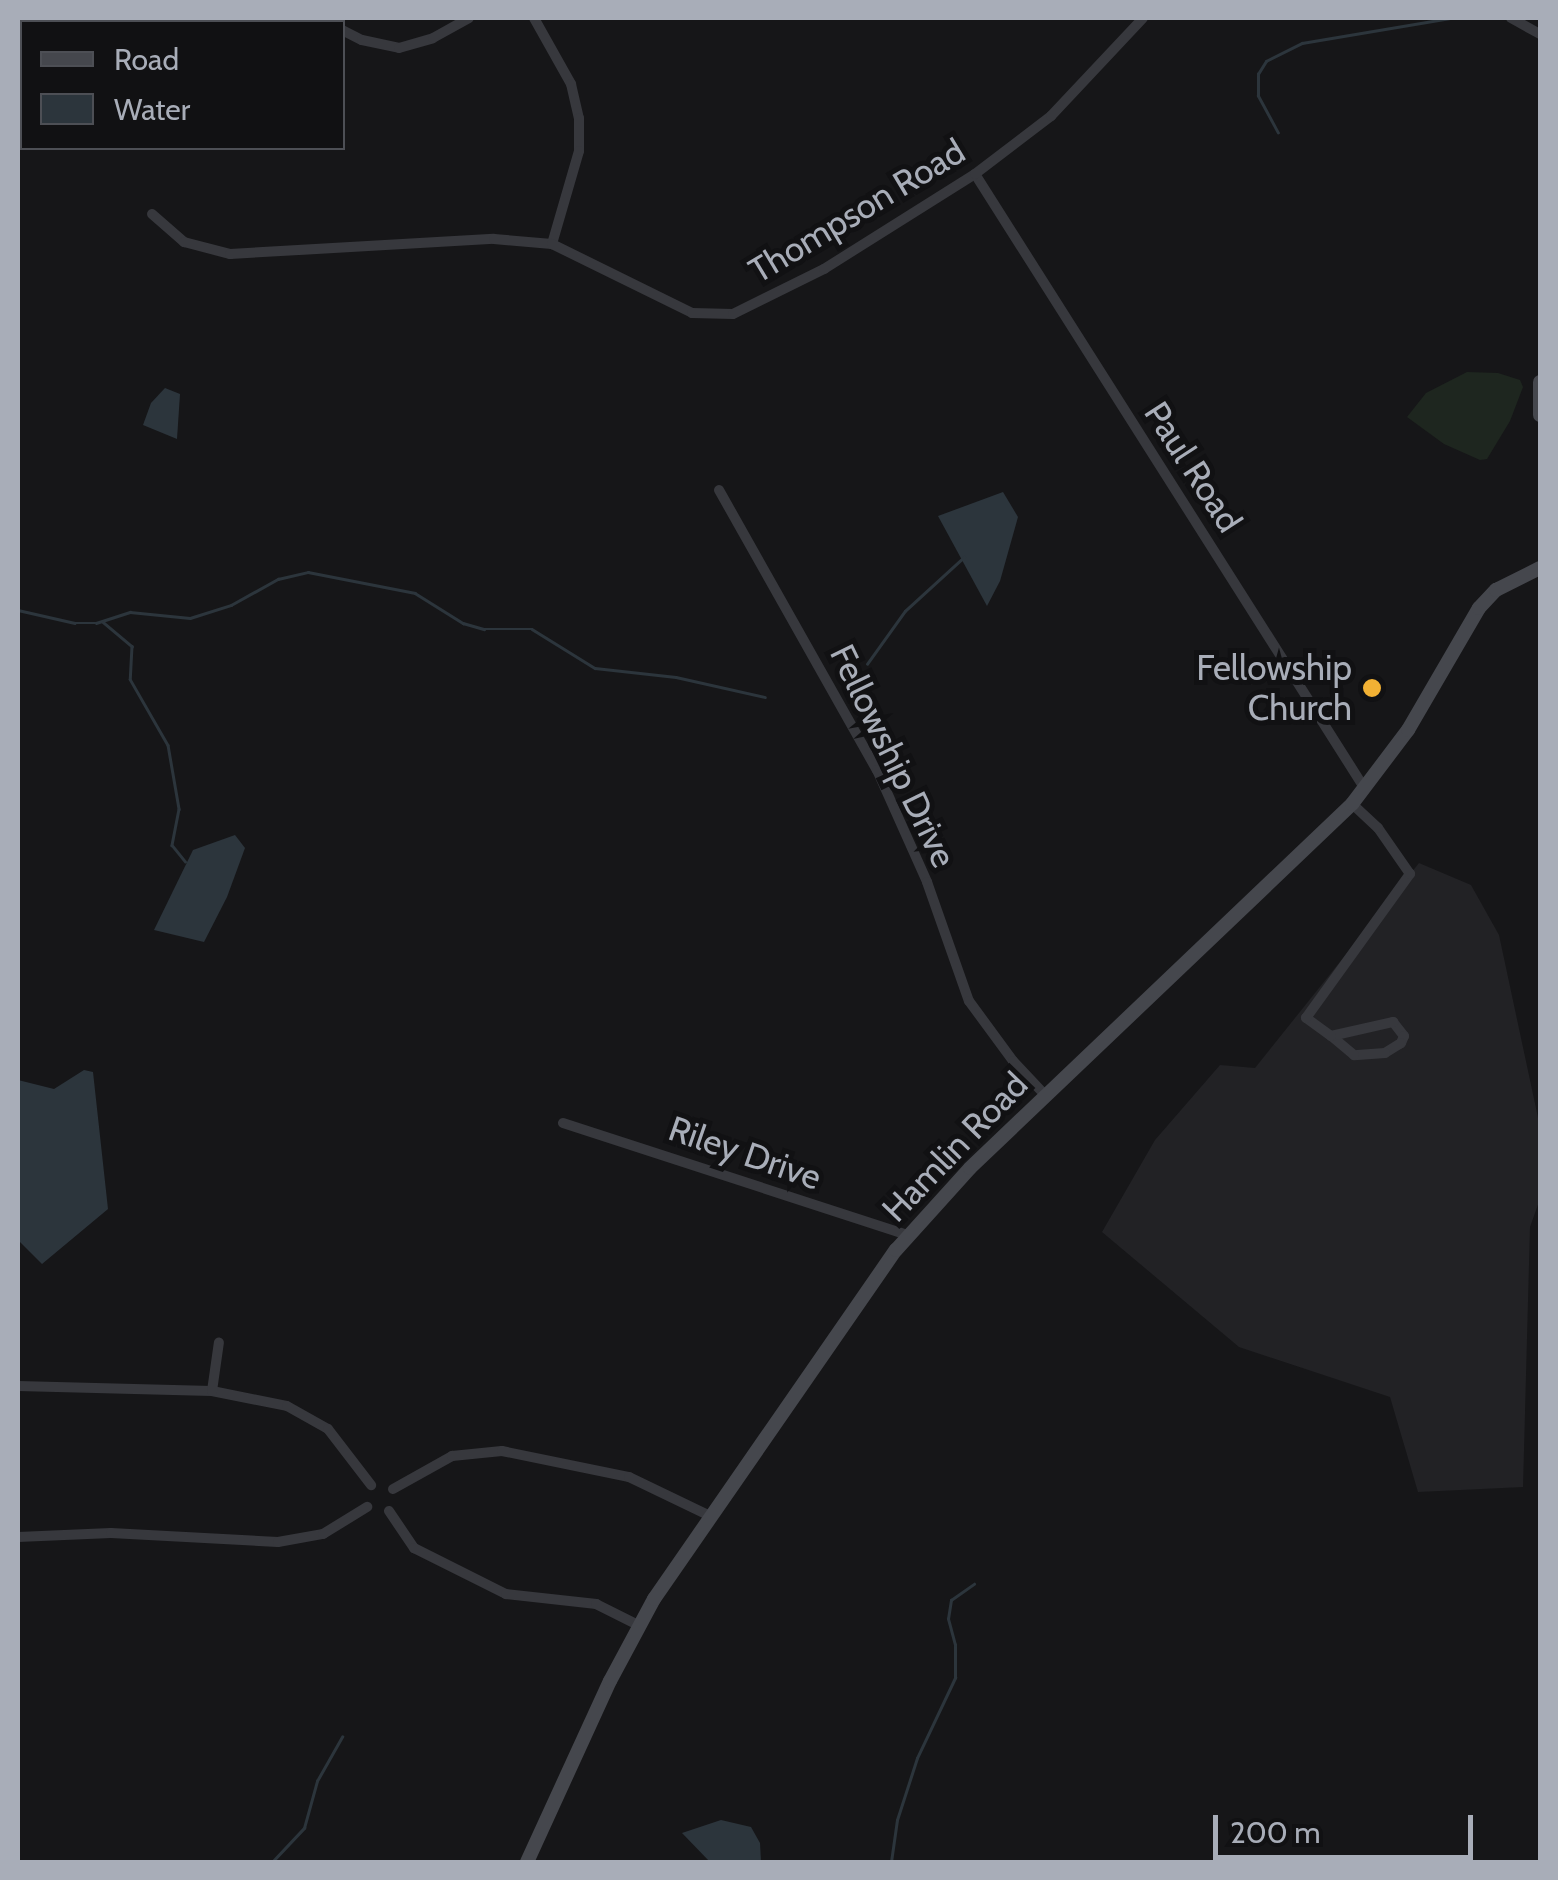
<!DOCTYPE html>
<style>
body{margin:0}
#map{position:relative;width:1558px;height:1880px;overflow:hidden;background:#161618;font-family:Cabin,sans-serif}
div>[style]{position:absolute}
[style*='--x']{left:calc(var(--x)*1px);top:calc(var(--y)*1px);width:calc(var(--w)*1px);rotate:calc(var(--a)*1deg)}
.built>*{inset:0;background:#222225}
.green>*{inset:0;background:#1e261f}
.water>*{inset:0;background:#2c353c}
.stream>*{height:2.5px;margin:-1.25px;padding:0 1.25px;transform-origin:1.25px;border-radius:1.25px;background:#2c353c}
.street>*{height:10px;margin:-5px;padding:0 5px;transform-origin:5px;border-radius:5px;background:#37383d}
.secondary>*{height:14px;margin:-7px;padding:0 7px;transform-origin:7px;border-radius:7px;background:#45474d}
.dots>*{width:28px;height:28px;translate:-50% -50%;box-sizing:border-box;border:5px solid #111113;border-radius:50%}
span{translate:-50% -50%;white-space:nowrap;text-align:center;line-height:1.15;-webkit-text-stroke:10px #111113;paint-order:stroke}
.street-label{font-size:35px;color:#a8adb8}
.poi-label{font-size:35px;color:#a8adb8}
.right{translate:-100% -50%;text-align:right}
.frame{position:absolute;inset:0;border:20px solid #a8adb8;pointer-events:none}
.legend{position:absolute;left:20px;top:20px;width:325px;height:130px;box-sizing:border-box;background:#111113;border:2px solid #4d4f55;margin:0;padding:12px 18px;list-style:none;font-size:30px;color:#a8adb8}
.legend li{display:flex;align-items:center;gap:20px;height:50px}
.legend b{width:50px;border:2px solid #4d4f55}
.scale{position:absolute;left:1213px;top:1815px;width:260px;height:45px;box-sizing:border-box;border:5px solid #a8adb8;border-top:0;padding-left:12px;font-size:30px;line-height:35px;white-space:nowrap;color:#a8adb8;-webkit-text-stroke:8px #111113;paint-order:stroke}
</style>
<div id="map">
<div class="built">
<i style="clip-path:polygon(1419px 863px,1471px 885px,1499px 935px,1540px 1127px,1540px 1199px,1530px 1227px,1523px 1487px,1418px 1492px,1390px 1397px,1239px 1347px,1102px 1232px,1155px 1140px,1220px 1065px,1255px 1068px)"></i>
</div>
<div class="green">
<i style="clip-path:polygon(1467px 372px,1498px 373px,1520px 380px,1523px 387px,1510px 421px,1487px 459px,1480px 460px,1444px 444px,1407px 417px,1426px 393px)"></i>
</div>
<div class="water">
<i style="clip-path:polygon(165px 388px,180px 394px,177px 439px,143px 425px,151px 403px)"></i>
<i style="clip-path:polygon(1003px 492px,1018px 517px,1000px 581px,987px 606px,938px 516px)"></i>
<i style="clip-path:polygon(235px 835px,245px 848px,227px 897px,204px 942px,154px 930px,193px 850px)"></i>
<i style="clip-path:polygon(84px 1070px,93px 1072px,108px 1209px,42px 1264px,18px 1240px,18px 1080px,54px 1089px)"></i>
<i style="clip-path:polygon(721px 1820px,751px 1827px,760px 1843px,761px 1862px,710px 1862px,682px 1833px)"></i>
</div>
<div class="stream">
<i style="--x:1278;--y:133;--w:42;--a:-118.4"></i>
<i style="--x:1258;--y:96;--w:22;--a:-90"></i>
<i style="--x:1258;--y:74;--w:15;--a:-58"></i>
<i style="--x:1266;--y:61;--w:40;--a:-26.6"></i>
<i style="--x:1302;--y:43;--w:150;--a:-9.6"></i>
<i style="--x:18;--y:610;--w:58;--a:12.8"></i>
<i style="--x:75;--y:623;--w:21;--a:0"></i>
<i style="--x:96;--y:623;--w:36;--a:-18"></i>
<i style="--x:130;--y:612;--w:60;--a:5.7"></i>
<i style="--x:190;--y:618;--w:43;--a:-17.6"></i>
<i style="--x:231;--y:605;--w:54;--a:-29"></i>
<i style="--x:278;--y:579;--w:31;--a:-13"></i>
<i style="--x:308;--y:572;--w:109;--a:11.1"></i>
<i style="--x:415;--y:593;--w:57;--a:32"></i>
<i style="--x:463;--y:623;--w:22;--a:16"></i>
<i style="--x:484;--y:629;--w:48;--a:0"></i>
<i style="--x:532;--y:629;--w:74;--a:31.8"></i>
<i style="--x:595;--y:668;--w:81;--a:6.3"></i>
<i style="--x:676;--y:677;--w:91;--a:12.7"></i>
<i style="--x:103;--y:622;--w:38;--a:40"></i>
<i style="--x:132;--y:646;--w:33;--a:93"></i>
<i style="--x:130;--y:679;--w:76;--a:60.1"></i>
<i style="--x:168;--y:745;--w:65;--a:80.2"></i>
<i style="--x:179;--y:809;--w:37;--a:101"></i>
<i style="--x:172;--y:845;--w:21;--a:51"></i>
<i style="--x:867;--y:664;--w:65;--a:-54.4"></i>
<i style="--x:905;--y:611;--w:80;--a:-42.5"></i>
<i style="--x:272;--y:1862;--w:47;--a:-46.7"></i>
<i style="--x:304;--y:1828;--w:49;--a:-74.5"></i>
<i style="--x:317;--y:1781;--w:51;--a:-60.4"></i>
<i style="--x:891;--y:1862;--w:42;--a:-81.9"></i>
<i style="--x:897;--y:1820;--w:65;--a:-72.1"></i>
<i style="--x:917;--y:1758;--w:89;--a:-64.6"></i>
<i style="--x:955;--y:1678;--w:33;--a:-90"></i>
<i style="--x:955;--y:1645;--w:27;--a:-105"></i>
<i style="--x:948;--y:1619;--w:19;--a:-81"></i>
<i style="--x:951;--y:1600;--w:28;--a:-35"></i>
</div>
<div class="street">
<i style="--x:319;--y:18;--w:10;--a:24"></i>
<i style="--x:534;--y:18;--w:76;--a:60.7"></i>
<i style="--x:571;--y:84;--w:35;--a:77"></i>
<i style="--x:579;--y:118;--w:33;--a:90"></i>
<i style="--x:579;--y:151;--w:97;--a:106.2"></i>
<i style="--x:1511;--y:18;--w:33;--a:29"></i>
<i style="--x:342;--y:30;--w:22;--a:27"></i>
<i style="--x:362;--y:40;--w:38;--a:12"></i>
<i style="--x:399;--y:48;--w:35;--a:-16"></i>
<i style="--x:433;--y:38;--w:41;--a:-29.1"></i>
<i style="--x:975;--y:174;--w:728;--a:57.62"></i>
<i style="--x:152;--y:214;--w:43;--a:41.2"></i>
<i style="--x:184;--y:242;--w:48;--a:14.6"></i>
<i style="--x:230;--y:254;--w:264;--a:-3.3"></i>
<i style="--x:494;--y:239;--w:58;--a:4.9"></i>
<i style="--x:552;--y:244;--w:156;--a:26.2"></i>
<i style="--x:692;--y:313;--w:41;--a:1.4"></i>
<i style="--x:733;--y:314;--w:102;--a:-26.3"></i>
<i style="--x:824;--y:269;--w:178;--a:-32.2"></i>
<i style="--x:975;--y:174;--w:96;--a:-37.3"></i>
<i style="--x:1051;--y:116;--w:134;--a:-46.8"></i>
<i style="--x:719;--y:490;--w:322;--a:60.6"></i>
<i style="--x:877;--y:770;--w:123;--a:65.9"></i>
<i style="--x:927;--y:882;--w:126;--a:70.6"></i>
<i style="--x:969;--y:1001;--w:74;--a:53.7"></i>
<i style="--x:1013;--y:1061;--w:48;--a:46.7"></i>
<i style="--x:1393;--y:1022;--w:18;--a:52"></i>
<i style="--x:1404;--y:1036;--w:8;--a:113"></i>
<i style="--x:1401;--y:1043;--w:19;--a:148"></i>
<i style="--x:1385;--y:1053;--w:31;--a:176"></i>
<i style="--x:1354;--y:1055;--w:30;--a:-140"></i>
<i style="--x:1331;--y:1036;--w:64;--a:-12.7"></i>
<i style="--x:1331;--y:1036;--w:31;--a:-144"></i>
<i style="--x:1306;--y:1018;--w:178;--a:-54.2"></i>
<i style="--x:1410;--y:874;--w:56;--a:-124.8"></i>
<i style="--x:1378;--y:828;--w:35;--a:-137"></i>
<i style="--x:563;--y:1123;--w:363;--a:18"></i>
<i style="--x:18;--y:1386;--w:194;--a:1.5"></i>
<i style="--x:212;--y:1391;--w:76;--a:11.3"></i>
<i style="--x:287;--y:1406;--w:47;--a:29.3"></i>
<i style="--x:328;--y:1429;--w:71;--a:52.5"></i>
<i style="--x:212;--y:1391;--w:49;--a:-81.9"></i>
<i style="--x:393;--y:1489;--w:68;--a:-29.2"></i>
<i style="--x:452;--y:1456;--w:50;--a:-5.7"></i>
<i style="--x:502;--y:1451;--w:130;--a:11.6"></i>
<i style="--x:629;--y:1477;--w:90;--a:25.7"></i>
<i style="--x:389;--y:1511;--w:45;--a:56"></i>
<i style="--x:414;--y:1548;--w:103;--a:26.6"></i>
<i style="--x:506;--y:1594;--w:91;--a:6.3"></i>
<i style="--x:596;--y:1604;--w:47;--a:26.6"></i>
<i style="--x:18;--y:1537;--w:93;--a:-2.5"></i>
<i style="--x:111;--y:1533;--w:167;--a:3.1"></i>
<i style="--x:278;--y:1542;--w:46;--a:-10.1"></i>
<i style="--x:323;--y:1534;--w:52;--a:-31.5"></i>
</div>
<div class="secondary">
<i style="--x:1540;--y:382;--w:33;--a:90"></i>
<i style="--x:527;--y:1862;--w:199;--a:-65.4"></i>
<i style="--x:610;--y:1681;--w:93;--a:-61.8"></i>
<i style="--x:654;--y:1599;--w:425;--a:-55.3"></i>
<i style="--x:896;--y:1250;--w:110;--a:-47.9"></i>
<i style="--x:970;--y:1168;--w:528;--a:-43.62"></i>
<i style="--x:1352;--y:804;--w:93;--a:-52.9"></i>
<i style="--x:1408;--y:730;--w:141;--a:-59.8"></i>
<i style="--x:1479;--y:608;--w:25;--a:-47"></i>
<i style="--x:1496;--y:590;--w:49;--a:-26.6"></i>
</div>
<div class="dots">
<i style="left:1372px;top:688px;background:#f2b134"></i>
</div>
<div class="street-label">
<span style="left:857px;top:211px;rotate:-31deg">Thompson Road</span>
<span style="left:1193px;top:467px;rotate:57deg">Paul Road</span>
<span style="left:893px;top:756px;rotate:64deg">Fellowship Drive</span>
<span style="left:955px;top:1147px;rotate:-46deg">Hamlin Road</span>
<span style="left:745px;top:1153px;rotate:19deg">Riley Drive</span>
</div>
<div class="poi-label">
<span class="right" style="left:1352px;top:688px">Fellowship<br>Church</span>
</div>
<div class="frame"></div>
<ul class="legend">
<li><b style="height:12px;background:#45474d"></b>Road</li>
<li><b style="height:28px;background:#2c353c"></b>Water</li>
</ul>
<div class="scale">200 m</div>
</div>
